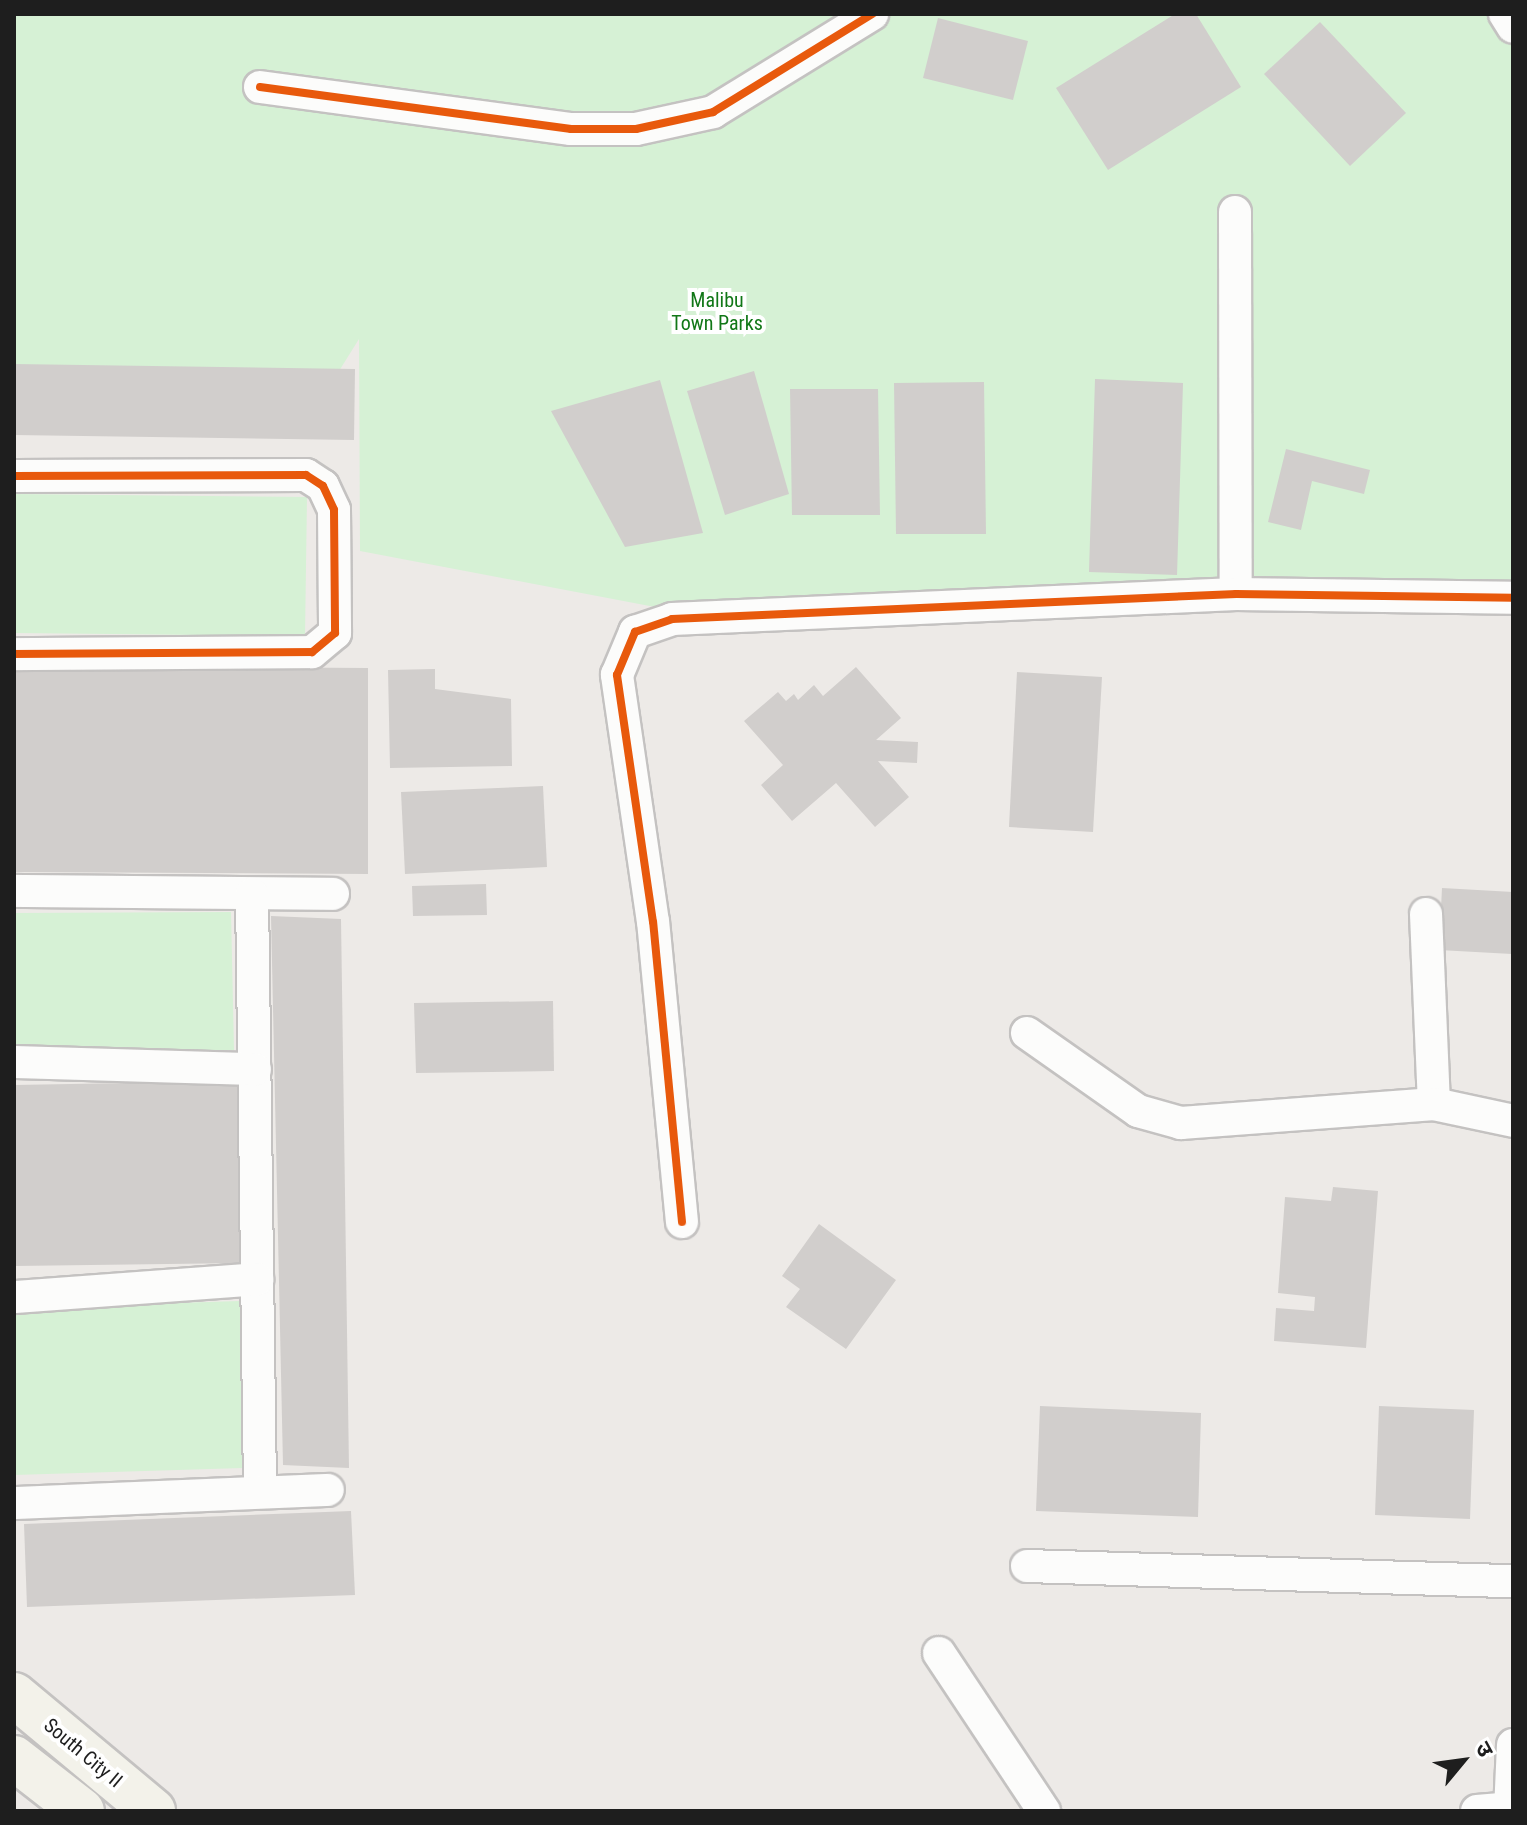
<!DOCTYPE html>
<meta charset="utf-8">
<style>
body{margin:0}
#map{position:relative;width:1527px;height:1825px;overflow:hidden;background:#edeae7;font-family:"Roboto Condensed","Noto Sans Devanagari",sans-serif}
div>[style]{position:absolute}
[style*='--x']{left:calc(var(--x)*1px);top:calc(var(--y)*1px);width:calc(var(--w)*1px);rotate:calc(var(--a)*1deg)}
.park>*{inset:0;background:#d6f1d5}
.building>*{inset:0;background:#d1cecc}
.roads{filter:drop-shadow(2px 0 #c4c2c1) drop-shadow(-2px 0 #c4c2c1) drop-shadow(0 2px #c4c2c1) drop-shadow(0 -2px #c4c2c1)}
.street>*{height:32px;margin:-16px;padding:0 16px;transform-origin:16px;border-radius:16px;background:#fcfcfb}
.secondary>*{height:44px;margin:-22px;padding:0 22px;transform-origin:22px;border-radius:22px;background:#f3f2ea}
.cycleway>*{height:8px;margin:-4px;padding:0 4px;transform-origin:4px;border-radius:4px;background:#e8590c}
span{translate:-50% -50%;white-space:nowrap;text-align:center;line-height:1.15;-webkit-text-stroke:8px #fff;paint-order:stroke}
.park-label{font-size:20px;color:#117717}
.street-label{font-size:20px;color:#1e1e1e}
.frame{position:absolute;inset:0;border:16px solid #1e1e1e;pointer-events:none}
.north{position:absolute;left:1423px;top:1721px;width:80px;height:80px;-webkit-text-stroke:6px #fff;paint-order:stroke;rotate:61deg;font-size:22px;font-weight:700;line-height:32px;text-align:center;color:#1e1e1e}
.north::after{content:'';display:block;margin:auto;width:28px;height:36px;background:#1e1e1e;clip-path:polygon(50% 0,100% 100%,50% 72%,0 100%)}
</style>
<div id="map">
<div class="park">
<i style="clip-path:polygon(14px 14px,1513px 14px,1513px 586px,676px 611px,360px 551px,359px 339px,309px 419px,14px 375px)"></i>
<i style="clip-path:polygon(14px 494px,307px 497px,305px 636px,14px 633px)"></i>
<i style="clip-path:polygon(231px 912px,234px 1050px,14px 1052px,14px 913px)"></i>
<i style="clip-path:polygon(240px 1301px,243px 1468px,14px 1475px,14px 1308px)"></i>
</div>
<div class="building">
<i style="clip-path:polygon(1175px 14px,1196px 14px,1241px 87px,1108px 170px,1056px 88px)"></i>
<i style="clip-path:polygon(938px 18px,1028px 41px,1013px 100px,923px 78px)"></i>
<i style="clip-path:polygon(1320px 22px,1406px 113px,1350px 166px,1264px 74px)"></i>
<i style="clip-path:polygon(14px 364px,355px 369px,354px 440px,14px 435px)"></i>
<i style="clip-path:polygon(754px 371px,789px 494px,725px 515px,687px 391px)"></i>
<i style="clip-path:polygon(1095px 379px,1183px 383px,1177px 575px,1089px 572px)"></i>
<i style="clip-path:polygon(660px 380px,703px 533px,625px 547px,551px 411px)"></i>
<i style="clip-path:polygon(984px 382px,986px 534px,896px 534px,894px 383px)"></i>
<i style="clip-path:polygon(790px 389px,878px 389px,880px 515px,792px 515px)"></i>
<i style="clip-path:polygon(1286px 449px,1370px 470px,1364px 494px,1312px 481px,1301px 530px,1268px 522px)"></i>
<i style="clip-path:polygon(14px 666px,368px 668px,368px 874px,14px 872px)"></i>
<i style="clip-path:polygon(856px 667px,901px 718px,876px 740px,918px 742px,917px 763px,878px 761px,909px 797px,875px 827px,836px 783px,792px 821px,761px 785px,783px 765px,744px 721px,778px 692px,786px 701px,794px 694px,798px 700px,814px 685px,823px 696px)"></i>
<i style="clip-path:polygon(435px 669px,435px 689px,511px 699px,512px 766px,390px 768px,388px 670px)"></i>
<i style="clip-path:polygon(1017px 672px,1102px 677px,1093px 832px,1009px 827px)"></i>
<i style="clip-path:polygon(543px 786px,547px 867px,405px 874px,401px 792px)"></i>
<i style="clip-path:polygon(486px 884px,487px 915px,413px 916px,412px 886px)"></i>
<i style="clip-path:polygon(1442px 888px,1513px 892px,1512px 954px,1439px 950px)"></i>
<i style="clip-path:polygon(271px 916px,341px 919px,349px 1468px,283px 1465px)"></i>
<i style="clip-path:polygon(553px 1001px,554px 1071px,416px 1073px,414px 1003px)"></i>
<i style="clip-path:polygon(241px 1081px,244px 1263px,14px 1266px,14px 1085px)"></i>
<i style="clip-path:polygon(1333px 1187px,1378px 1191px,1366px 1348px,1274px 1341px,1276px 1308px,1314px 1311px,1315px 1297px,1278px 1293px,1285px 1197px,1331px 1201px)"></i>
<i style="clip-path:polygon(819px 1224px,896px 1280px,846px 1349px,786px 1307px,800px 1289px,782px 1276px)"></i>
<i style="clip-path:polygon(1040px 1406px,1201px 1413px,1198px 1517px,1036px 1511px)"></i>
<i style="clip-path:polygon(1379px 1406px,1474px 1410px,1470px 1519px,1375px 1515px)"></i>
<i style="clip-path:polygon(351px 1511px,355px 1595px,27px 1607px,24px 1524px)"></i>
</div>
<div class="roads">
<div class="street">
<i style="--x:1505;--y:14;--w:15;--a:58"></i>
<i style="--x:260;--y:87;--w:314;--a:7.7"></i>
<i style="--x:571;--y:129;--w:65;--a:0"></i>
<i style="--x:636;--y:129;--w:79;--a:-12.4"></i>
<i style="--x:713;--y:112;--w:187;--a:-31.6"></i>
<i style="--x:1235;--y:212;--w:382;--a:89.9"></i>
<i style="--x:14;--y:476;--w:292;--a:-0.2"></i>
<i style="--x:306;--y:475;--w:20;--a:33"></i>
<i style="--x:323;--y:486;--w:26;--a:65"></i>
<i style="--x:334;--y:510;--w:123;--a:89.5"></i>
<i style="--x:335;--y:633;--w:30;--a:140"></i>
<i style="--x:312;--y:652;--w:298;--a:179.6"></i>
<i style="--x:14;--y:891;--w:319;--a:0.5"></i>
<i style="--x:252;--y:894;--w:594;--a:89.23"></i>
<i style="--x:1426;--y:914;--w:190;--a:87.6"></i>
<i style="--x:1027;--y:1033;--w:136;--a:35.1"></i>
<i style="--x:1138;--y:1111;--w:45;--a:15.6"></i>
<i style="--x:1181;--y:1123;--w:254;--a:-4.3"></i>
<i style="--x:1434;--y:1104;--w:81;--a:12.1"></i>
<i style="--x:14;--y:1062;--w:241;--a:1.7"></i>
<i style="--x:682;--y:1222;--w:301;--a:-95.5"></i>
<i style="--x:653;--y:922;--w:250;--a:-98.3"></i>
<i style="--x:617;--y:675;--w:47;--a:-67.3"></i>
<i style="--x:635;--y:632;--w:39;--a:-19"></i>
<i style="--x:672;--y:619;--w:565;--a:-2.54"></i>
<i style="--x:1236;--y:594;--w:277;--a:0.8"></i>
<i style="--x:14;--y:1297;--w:244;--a:-4.2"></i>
<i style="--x:14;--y:1503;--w:314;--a:-2.4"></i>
<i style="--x:1027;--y:1566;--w:486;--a:1.8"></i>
<i style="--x:939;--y:1653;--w:190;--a:56.4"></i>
<i style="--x:1477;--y:1811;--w:36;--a:-5"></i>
<i style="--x:1510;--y:1811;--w:66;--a:-87.4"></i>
</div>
<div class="secondary">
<i style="--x:14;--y:1695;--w:181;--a:39.8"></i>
<i style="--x:14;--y:1758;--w:86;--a:37.9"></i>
</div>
</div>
<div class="cycleway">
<i style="--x:260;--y:87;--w:314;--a:7.7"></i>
<i style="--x:571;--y:129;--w:65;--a:0"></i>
<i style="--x:636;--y:129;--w:79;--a:-12.4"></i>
<i style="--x:713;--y:112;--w:187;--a:-31.6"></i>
<i style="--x:14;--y:476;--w:292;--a:-0.2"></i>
<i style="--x:306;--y:475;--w:20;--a:33"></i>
<i style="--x:323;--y:486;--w:26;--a:65"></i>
<i style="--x:334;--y:510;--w:123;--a:89.5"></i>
<i style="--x:335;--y:633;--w:30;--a:140"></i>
<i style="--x:312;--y:652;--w:298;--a:179.6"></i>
<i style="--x:682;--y:1222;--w:301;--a:-95.5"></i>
<i style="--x:653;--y:922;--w:250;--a:-98.3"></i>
<i style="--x:617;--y:675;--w:47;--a:-67.3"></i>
<i style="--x:635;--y:632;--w:39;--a:-19"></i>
<i style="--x:672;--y:619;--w:565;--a:-2.54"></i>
<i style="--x:1236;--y:594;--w:277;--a:0.8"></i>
</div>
<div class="park-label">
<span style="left:717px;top:312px">Malibu<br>Town Parks</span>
</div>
<div class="street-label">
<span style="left:83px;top:1753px;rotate:40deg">South City II</span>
</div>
<div class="frame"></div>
<div class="north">उ</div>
</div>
